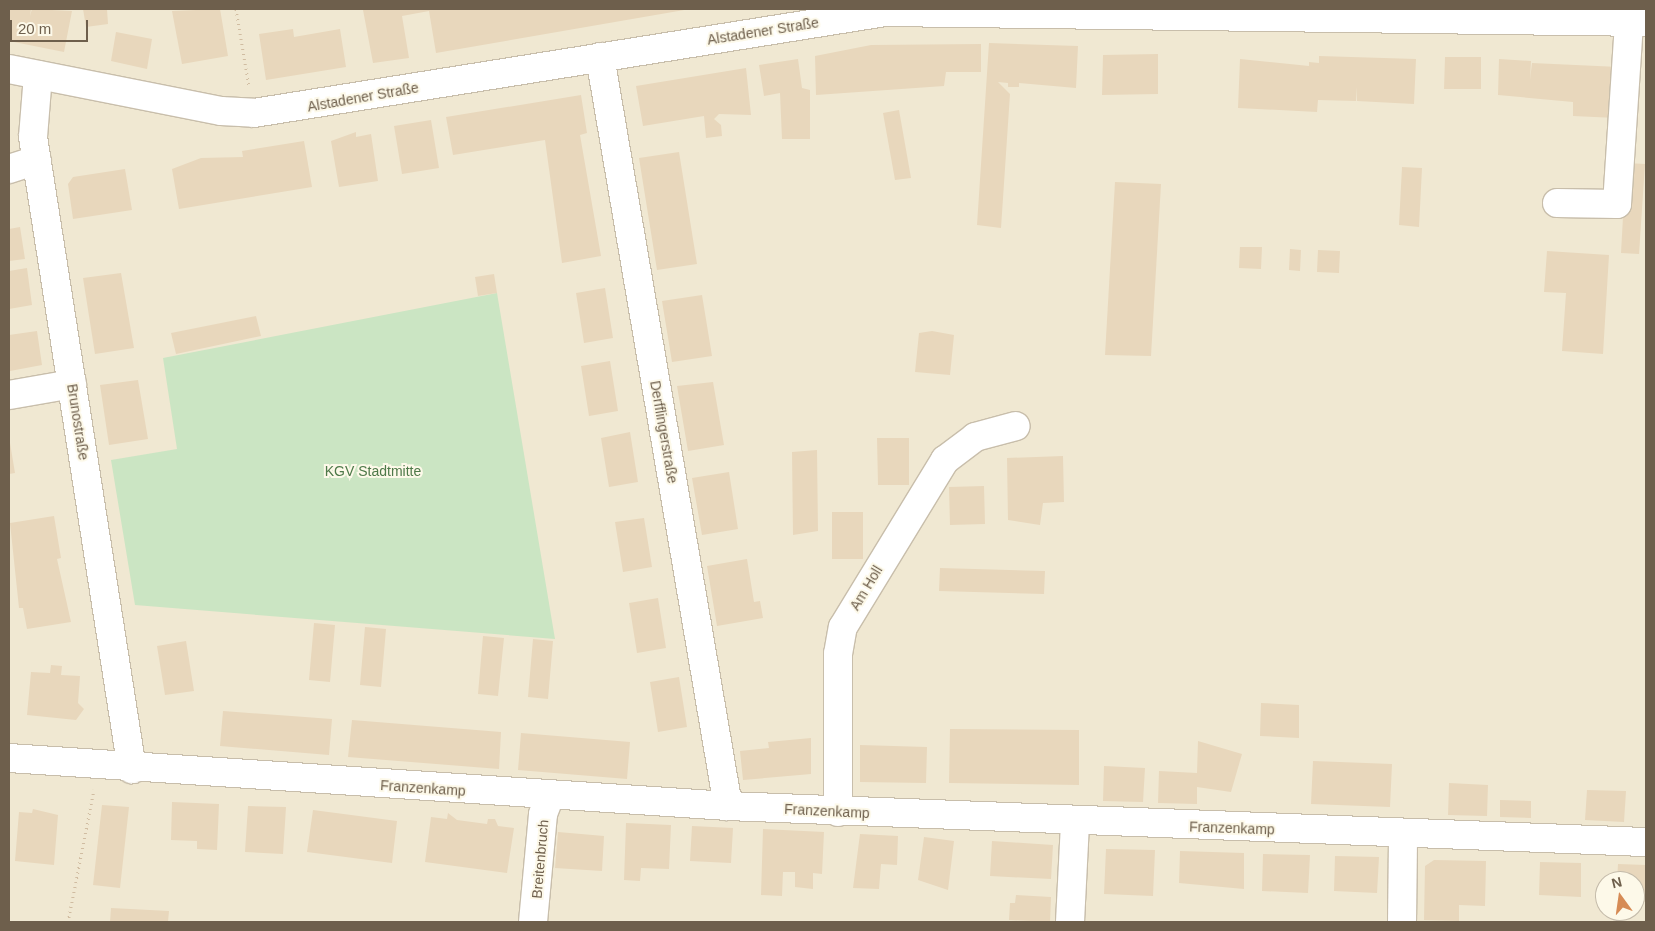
<!DOCTYPE html>
<meta charset="utf-8">
<style>
body{margin:0}
#map{position:relative;width:1655px;height:931px;overflow:hidden;background:#f9f5e3;font-family:Helvetica,sans-serif}
div>[style]{position:absolute}
[style*='--x']{left:calc(var(--x)*1px);top:calc(var(--y)*1px);width:calc(var(--w)*1px);rotate:calc(var(--a)*1deg)}
.residential>*{inset:0;background:#f0e8d2}
.green>*{inset:0;background:#cbe5c3}
.building>*{inset:0;background:#e8d7bc}
.path>*{height:3px;margin-top:-1.5px;transform-origin:0;background:repeating-linear-gradient(90deg,#d0bca1 0 1px,transparent 0 5px)}
.roads{filter:drop-shadow(1px 0 #c8beab) drop-shadow(-1px 0 #c8beab) drop-shadow(0 1px #c8beab) drop-shadow(0 -1px #c8beab)}
.minor>*{height:28px;margin:-14px;padding:0 14px;transform-origin:14px;border-radius:14px;background:#fff}
span{translate:-50% -50%;white-space:nowrap;text-align:center;line-height:1.15;-webkit-text-stroke:4px #fdf9e9;paint-order:stroke}
.street-label{font-size:14px;color:#6e5f4c}
.park-label{font-size:14px;color:#4e7949}
.frame{position:absolute;inset:0;border:10px solid #6e5f4c;pointer-events:none}
.north{position:absolute;left:1595px;top:871px;width:50px;height:50px;box-sizing:border-box;background:#fdf9e9;border:1px solid #c4bbaa;border-radius:50%;rotate:346deg;font-size:14px;font-weight:700;line-height:20px;text-align:center;color:#6e5f4c}
.north::after{content:'';display:block;margin:auto;width:18px;height:22px;background:#d68b55;clip-path:polygon(50% 0,100% 100%,50% 72%,0 100%)}
.scale{position:absolute;left:10px;top:20px;width:78px;height:22px;box-sizing:border-box;border:2px solid #6e5f4c;border-top:0;padding-left:6px;font-size:15px;line-height:18px;white-space:nowrap;color:#6e5f4c;-webkit-text-stroke:4px #fdf9e9;paint-order:stroke}
</style>
<div id="map">
<div class="residential">
<i style="clip-path:polygon(evenodd,9px 9px,1646px 9px,1646px 922px,9px 922px,9px 9px,1605px 881px,1635px 881px,1635px 911px,1605px 911px,1605px 881px)"></i>
</div>
<div class="green">
<i style="clip-path:polygon(497px 293px,555px 639px,135px 605px,111px 460px,177px 449px,163px 358px)"></i>
</div>
<div class="building">
<i style="clip-path:polygon(9px 9px,31px 9px,30px 16px,32px 9px,72px 11px,64px 52px,9px 41px)"></i>
<i style="clip-path:polygon(83px 9px,107px 9px,108px 24px,86px 27px)"></i>
<i style="clip-path:polygon(220px 9px,228px 56px,182px 64px,172px 11px)"></i>
<i style="clip-path:polygon(690px 9px,436px 53px,429px 11px,402px 16px,409px 58px,373px 63px,363px 10px)"></i>
<i style="clip-path:polygon(293px 29px,294px 37px,340px 29px,346px 67px,266px 80px,259px 34px)"></i>
<i style="clip-path:polygon(116px 32px,152px 39px,147px 69px,111px 61px)"></i>
<i style="clip-path:polygon(989px 43px,1078px 46px,1076px 88px,1019px 83px,1019px 87px,1008px 87px,1008px 83px,998px 82px,1010px 94px,1001px 228px,977px 225px)"></i>
<i style="clip-path:polygon(981px 44px,981px 72px,946px 72px,944px 86px,816px 95px,815px 56px,871px 45px)"></i>
<i style="clip-path:polygon(1158px 54px,1158px 94px,1102px 95px,1103px 55px)"></i>
<i style="clip-path:polygon(1319px 56px,1416px 59px,1414px 104px,1357px 101px,1357px 87px,1356px 101px,1318px 100px,1317px 112px,1238px 108px,1240px 59px,1309px 66px,1309px 62px,1319px 63px)"></i>
<i style="clip-path:polygon(1445px 57px,1481px 57px,1481px 89px,1444px 89px)"></i>
<i style="clip-path:polygon(798px 59px,802px 88px,810px 90px,810px 139px,782px 139px,780px 93px,764px 96px,759px 65px)"></i>
<i style="clip-path:polygon(1499px 59px,1531px 61px,1530px 80px,1532px 63px,1619px 67px,1616px 118px,1573px 116px,1573px 102px,1498px 95px)"></i>
<i style="clip-path:polygon(746px 68px,751px 115px,719px 114px,714px 119px,721px 125px,722px 136px,706px 138px,704px 116px,643px 126px,636px 86px)"></i>
<i style="clip-path:polygon(581px 95px,587px 133px,580px 135px,601px 256px,562px 263px,545px 140px,453px 155px,446px 117px)"></i>
<i style="clip-path:polygon(899px 110px,911px 178px,895px 180px,883px 113px)"></i>
<i style="clip-path:polygon(431px 120px,439px 168px,402px 174px,394px 126px)"></i>
<i style="clip-path:polygon(356px 132px,356px 137px,371px 134px,378px 181px,339px 187px,331px 141px)"></i>
<i style="clip-path:polygon(304px 141px,312px 187px,179px 209px,172px 169px,201px 158px,243px 157px,242px 151px)"></i>
<i style="clip-path:polygon(679px 152px,697px 264px,657px 270px,639px 158px)"></i>
<i style="clip-path:polygon(1626px 163px,1645px 164px,1639px 254px,1621px 253px)"></i>
<i style="clip-path:polygon(1402px 167px,1422px 168px,1419px 227px,1399px 225px)"></i>
<i style="clip-path:polygon(125px 169px,132px 210px,73px 219px,68px 184px,73px 177px)"></i>
<i style="clip-path:polygon(1115px 182px,1161px 184px,1151px 356px,1105px 355px)"></i>
<i style="clip-path:polygon(20px 227px,25px 259px,9px 261px,9px 229px)"></i>
<i style="clip-path:polygon(1240px 247px,1262px 247px,1261px 269px,1239px 268px)"></i>
<i style="clip-path:polygon(1290px 249px,1301px 250px,1300px 271px,1289px 270px)"></i>
<i style="clip-path:polygon(1318px 250px,1340px 251px,1339px 273px,1317px 272px)"></i>
<i style="clip-path:polygon(1547px 251px,1609px 255px,1603px 354px,1562px 351px,1566px 293px,1544px 292px)"></i>
<i style="clip-path:polygon(27px 268px,32px 305px,9px 309px,9px 271px)"></i>
<i style="clip-path:polygon(121px 273px,134px 348px,95px 354px,83px 278px)"></i>
<i style="clip-path:polygon(494px 274px,497px 293px,478px 296px,475px 277px)"></i>
<i style="clip-path:polygon(605px 288px,613px 338px,584px 343px,576px 293px)"></i>
<i style="clip-path:polygon(702px 295px,712px 356px,672px 362px,662px 301px)"></i>
<i style="clip-path:polygon(256px 316px,261px 336px,176px 354px,171px 333px)"></i>
<i style="clip-path:polygon(37px 331px,42px 365px,10px 371px,9px 335px)"></i>
<i style="clip-path:polygon(932px 331px,954px 335px,950px 375px,915px 372px,919px 333px)"></i>
<i style="clip-path:polygon(610px 361px,618px 411px,589px 416px,581px 366px)"></i>
<i style="clip-path:polygon(138px 380px,148px 439px,109px 445px,100px 385px)"></i>
<i style="clip-path:polygon(713px 382px,724px 445px,688px 451px,677px 386px)"></i>
<i style="clip-path:polygon(630px 432px,638px 482px,609px 487px,601px 438px)"></i>
<i style="clip-path:polygon(877px 438px,909px 438px,909px 485px,878px 485px)"></i>
<i style="clip-path:polygon(10px 443px,15px 473px,9px 474px,9px 444px)"></i>
<i style="clip-path:polygon(817px 450px,818px 531px,793px 535px,792px 452px)"></i>
<i style="clip-path:polygon(1063px 456px,1064px 502px,1043px 503px,1040px 525px,1008px 520px,1007px 458px)"></i>
<i style="clip-path:polygon(729px 472px,738px 529px,702px 535px,692px 478px)"></i>
<i style="clip-path:polygon(984px 486px,985px 524px,950px 525px,949px 487px)"></i>
<i style="clip-path:polygon(832px 512px,863px 512px,863px 559px,832px 559px)"></i>
<i style="clip-path:polygon(54px 516px,61px 558px,57px 559px,71px 622px,27px 629px,23px 608px,19px 608px,10px 523px)"></i>
<i style="clip-path:polygon(644px 518px,652px 567px,623px 572px,615px 522px)"></i>
<i style="clip-path:polygon(747px 559px,754px 602px,760px 601px,763px 618px,717px 626px,707px 566px)"></i>
<i style="clip-path:polygon(940px 568px,1045px 571px,1044px 594px,939px 591px)"></i>
<i style="clip-path:polygon(658px 598px,666px 648px,637px 653px,629px 603px)"></i>
<i style="clip-path:polygon(314px 623px,335px 625px,330px 682px,309px 680px)"></i>
<i style="clip-path:polygon(365px 627px,386px 629px,381px 687px,360px 685px)"></i>
<i style="clip-path:polygon(483px 636px,504px 638px,498px 696px,478px 694px)"></i>
<i style="clip-path:polygon(533px 639px,553px 641px,548px 699px,528px 697px)"></i>
<i style="clip-path:polygon(186px 641px,194px 691px,165px 695px,157px 646px)"></i>
<i style="clip-path:polygon(51px 665px,62px 666px,61px 675px,80px 676px,78px 703px,84px 709px,76px 720px,27px 715px,31px 672px,50px 673px)"></i>
<i style="clip-path:polygon(679px 677px,687px 727px,658px 732px,650px 682px)"></i>
<i style="clip-path:polygon(1261px 703px,1299px 705px,1299px 738px,1260px 736px)"></i>
<i style="clip-path:polygon(223px 711px,332px 719px,329px 755px,220px 746px)"></i>
<i style="clip-path:polygon(352px 720px,501px 732px,499px 769px,348px 757px)"></i>
<i style="clip-path:polygon(950px 729px,1079px 730px,1079px 785px,949px 783px)"></i>
<i style="clip-path:polygon(521px 733px,630px 742px,627px 779px,518px 770px)"></i>
<i style="clip-path:polygon(811px 738px,811px 774px,743px 780px,740px 751px,769px 748px,768px 742px)"></i>
<i style="clip-path:polygon(1198px 741px,1242px 754px,1231px 792px,1197px 787px,1197px 804px,1158px 803px,1159px 771px,1197px 773px)"></i>
<i style="clip-path:polygon(860px 745px,927px 747px,926px 783px,860px 782px)"></i>
<i style="clip-path:polygon(1313px 761px,1392px 764px,1390px 807px,1311px 804px)"></i>
<i style="clip-path:polygon(1104px 766px,1145px 768px,1143px 802px,1103px 801px)"></i>
<i style="clip-path:polygon(1449px 783px,1488px 785px,1487px 816px,1448px 815px)"></i>
<i style="clip-path:polygon(1587px 790px,1626px 791px,1624px 822px,1585px 820px)"></i>
<i style="clip-path:polygon(1500px 800px,1531px 801px,1531px 818px,1500px 817px)"></i>
<i style="clip-path:polygon(172px 802px,219px 804px,217px 850px,197px 849px,197px 841px,171px 840px)"></i>
<i style="clip-path:polygon(102px 805px,129px 807px,120px 888px,93px 885px)"></i>
<i style="clip-path:polygon(248px 806px,286px 807px,283px 854px,245px 852px)"></i>
<i style="clip-path:polygon(33px 809px,58px 815px,54px 865px,15px 861px,19px 812px,32px 813px)"></i>
<i style="clip-path:polygon(313px 810px,397px 821px,392px 863px,307px 852px)"></i>
<i style="clip-path:polygon(448px 813px,457px 820px,487px 824px,488px 819px,495px 819px,498px 826px,514px 828px,507px 873px,425px 862px,431px 817px,447px 819px)"></i>
<i style="clip-path:polygon(626px 823px,671px 825px,669px 869px,641px 868px,640px 881px,624px 880px)"></i>
<i style="clip-path:polygon(692px 826px,733px 828px,731px 863px,690px 861px)"></i>
<i style="clip-path:polygon(763px 829px,824px 832px,822px 874px,813px 873px,813px 889px,795px 887px,795px 872px,783px 872px,782px 896px,761px 895px)"></i>
<i style="clip-path:polygon(558px 832px,604px 836px,602px 871px,555px 868px)"></i>
<i style="clip-path:polygon(860px 834px,898px 836px,897px 865px,881px 864px,879px 889px,853px 888px)"></i>
<i style="clip-path:polygon(924px 837px,954px 841px,948px 890px,918px 880px)"></i>
<i style="clip-path:polygon(992px 841px,1053px 845px,1051px 879px,990px 876px)"></i>
<i style="clip-path:polygon(1106px 849px,1155px 850px,1153px 896px,1104px 894px)"></i>
<i style="clip-path:polygon(1180px 851px,1244px 853px,1244px 889px,1179px 883px)"></i>
<i style="clip-path:polygon(1263px 854px,1310px 855px,1308px 893px,1262px 891px)"></i>
<i style="clip-path:polygon(1335px 856px,1379px 857px,1377px 893px,1334px 891px)"></i>
<i style="clip-path:polygon(1434px 860px,1486px 861px,1485px 906px,1459px 905px,1459px 921px,1424px 920px,1425px 866px)"></i>
<i style="clip-path:polygon(1540px 862px,1581px 863px,1581px 897px,1539px 895px)"></i>
<i style="clip-path:polygon(1618px 864px,1646px 865px,1646px 902px,1635px 901px,1635px 881px,1617px 881px)"></i>
<i style="clip-path:polygon(1016px 895px,1051px 897px,1050px 922px,1009px 920px,1010px 903px,1015px 903px)"></i>
<i style="clip-path:polygon(111px 908px,169px 911px,168px 922px,110px 922px)"></i>
</div>
<div class="path">
<i style="--x:236;--y:9;--w:79;--a:80.5"></i>
<i style="--x:68;--y:922;--w:135;--a:-78.9"></i>
</div>
<div class="roads">
<div class="minor">
<i style="--x:600;--y:57;--w:760;--a:80.3"></i>
<i style="--x:9;--y:69;--w:216;--a:11.2"></i>
<i style="--x:221;--y:111;--w:33;--a:3"></i>
<i style="--x:254;--y:113;--w:639;--a:-9.09"></i>
<i style="--x:885;--y:12;--w:761;--a:0.75"></i>
<i style="--x:38;--y:75;--w:62;--a:94.6"></i>
<i style="--x:33;--y:137;--w:640;--a:81.1"></i>
<i style="--x:9;--y:169;--w:29;--a:-18"></i>
<i style="--x:1557;--y:203;--w:60;--a:1"></i>
<i style="--x:1617;--y:204;--w:182;--a:-86.2"></i>
<i style="--x:9;--y:395;--w:64;--a:-9.9"></i>
<i style="--x:9;--y:758;--w:721;--a:3.82"></i>
<i style="--x:728;--y:806;--w:919;--a:2.25"></i>
<i style="--x:838;--y:812;--w:158;--a:-90"></i>
<i style="--x:838;--y:654;--w:27;--a:-80"></i>
<i style="--x:843;--y:627;--w:196;--a:-58.6"></i>
<i style="--x:945;--y:460;--w:38;--a:-37"></i>
<i style="--x:975;--y:437;--w:42;--a:-15"></i>
<i style="--x:533;--y:922;--w:108;--a:-84.7"></i>
<i style="--x:543;--y:814;--w:19;--a:-69"></i>
<i style="--x:1070;--y:922;--w:100;--a:-87.1"></i>
<i style="--x:1402;--y:922;--w:87;--a:-89.3"></i>
</div>
</div>
<div class="street-label">
<span style="left:763px;top:31px;rotate:-9deg">Alstadener Straße</span>
<span style="left:363px;top:97px;rotate:-10deg">Alstadener Straße</span>
<span style="left:78px;top:422px;rotate:81deg">Brunostraße</span>
<span style="left:664px;top:432px;rotate:80deg">Derfflingerstraße</span>
<span style="left:866px;top:588px;rotate:-59deg">Am Holl</span>
<span style="left:423px;top:788px;rotate:4deg">Franzenkamp</span>
<span style="left:827px;top:811px;rotate:3deg">Franzenkamp</span>
<span style="left:1232px;top:828px;rotate:2deg">Franzenkamp</span>
<span style="left:540px;top:859px;rotate:-85deg">Breitenbruch</span>
</div>
<div class="park-label">
<span style="left:373px;top:471px">KGV Stadtmitte</span>
</div>
<div class="frame"></div>
<div class="north">N</div>
<div class="scale">20 m</div>
</div>
